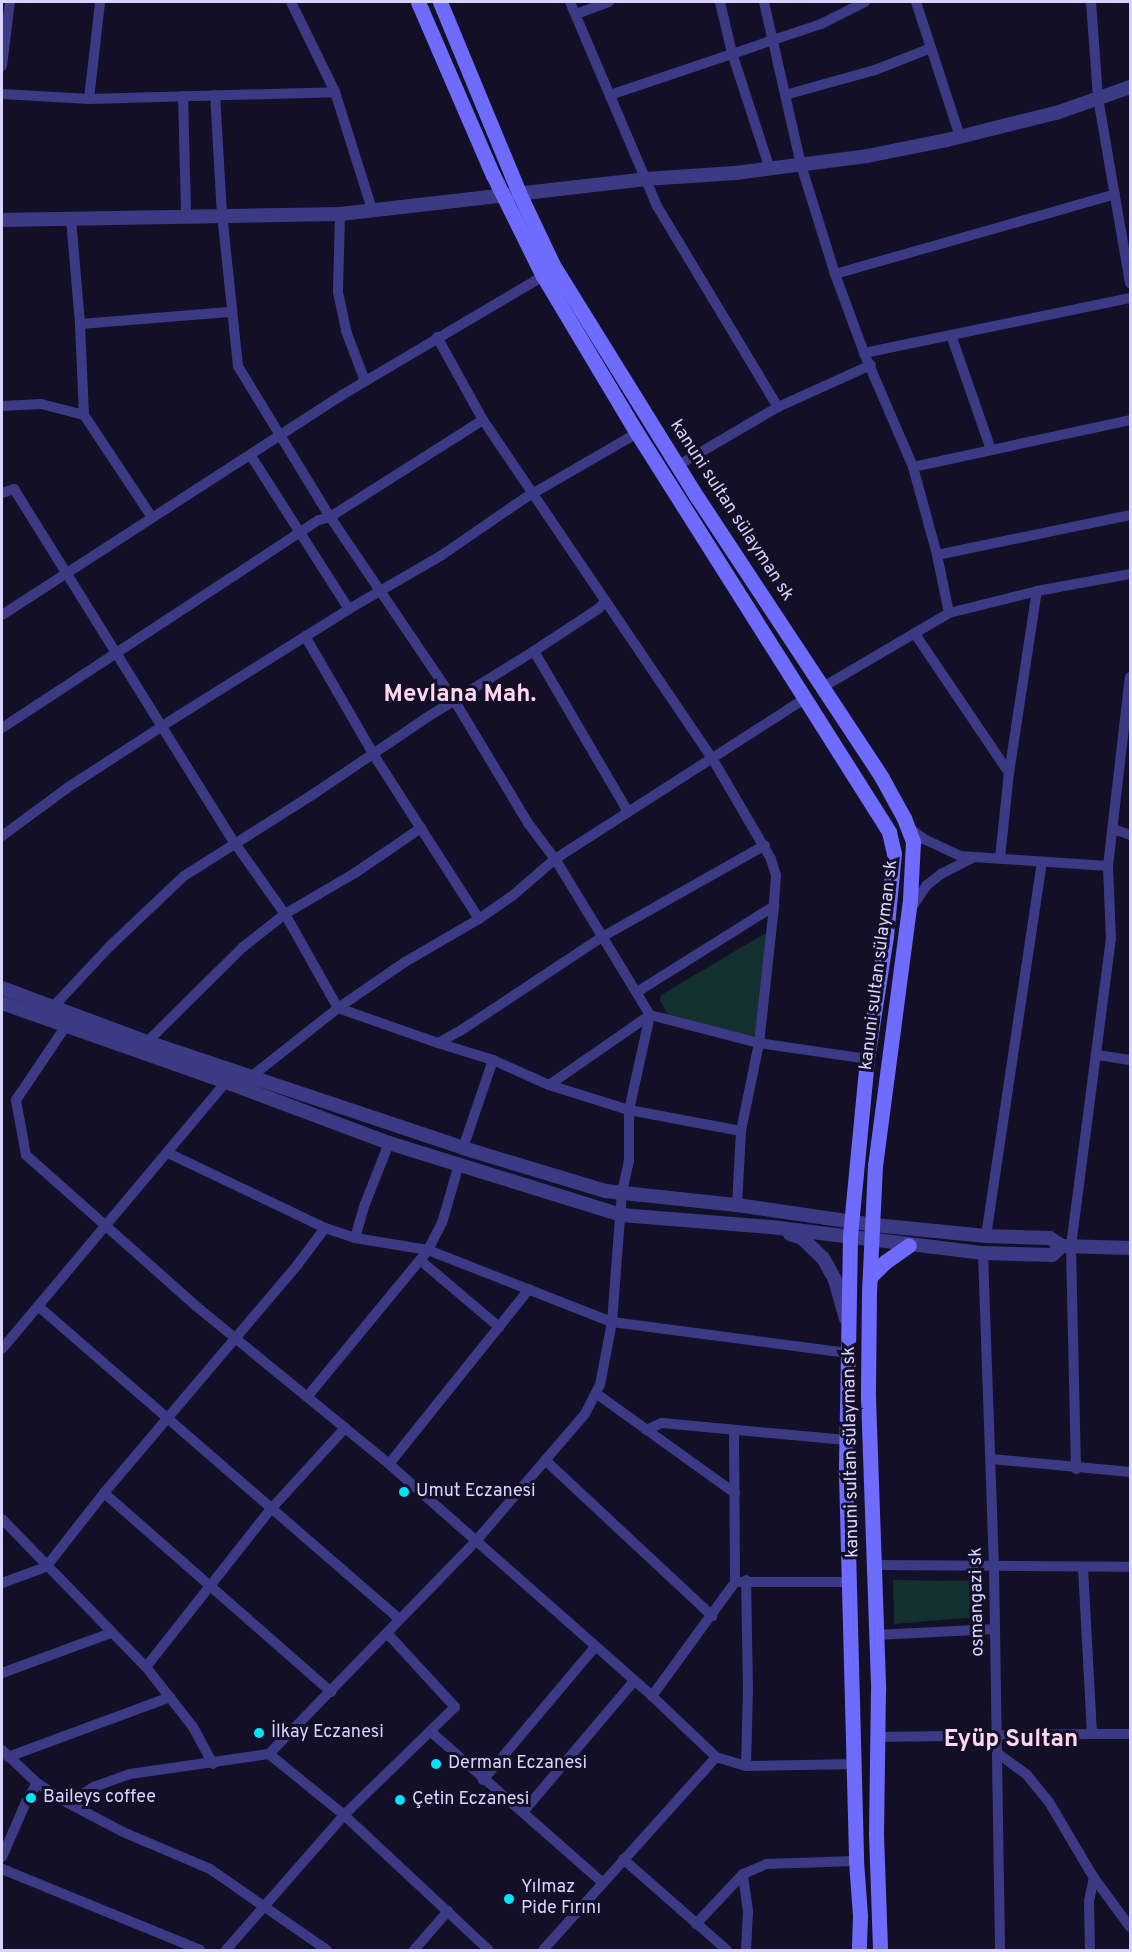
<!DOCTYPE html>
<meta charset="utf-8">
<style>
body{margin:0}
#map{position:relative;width:1132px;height:1952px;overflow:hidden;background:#130f26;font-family:Overpass,sans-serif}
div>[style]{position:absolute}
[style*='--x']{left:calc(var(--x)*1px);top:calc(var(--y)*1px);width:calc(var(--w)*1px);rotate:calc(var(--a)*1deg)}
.green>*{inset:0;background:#12302f}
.minor>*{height:10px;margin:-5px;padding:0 5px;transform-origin:5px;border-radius:5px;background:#3d3a85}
.tertiary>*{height:14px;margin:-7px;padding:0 7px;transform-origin:7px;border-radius:7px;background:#3d3a85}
.secondary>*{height:15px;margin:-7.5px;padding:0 7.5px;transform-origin:7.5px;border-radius:7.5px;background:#6f6bff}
.dots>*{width:16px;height:16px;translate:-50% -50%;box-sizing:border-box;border:3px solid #130f26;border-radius:50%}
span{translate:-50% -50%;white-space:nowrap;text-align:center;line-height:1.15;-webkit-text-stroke:6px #130f26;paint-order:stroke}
.street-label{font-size:18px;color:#d9d4ff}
.poi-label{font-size:18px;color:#d9d4ff}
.left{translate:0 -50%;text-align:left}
.district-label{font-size:24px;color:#ffd6f0;font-weight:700}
.frame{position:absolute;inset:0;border:3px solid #d9d4ff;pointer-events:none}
</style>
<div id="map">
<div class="green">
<i style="clip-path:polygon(764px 934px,768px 935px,758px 1037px,671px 1020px,660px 1000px,661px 995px)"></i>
<i style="clip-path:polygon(893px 1580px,977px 1581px,978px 1617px,894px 1624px)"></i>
</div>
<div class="minor">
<i style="--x:291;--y:2;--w:100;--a:63.9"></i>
<i style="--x:335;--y:92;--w:123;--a:72.5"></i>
<i style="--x:570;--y:2;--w:222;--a:66.9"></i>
<i style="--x:657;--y:206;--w:235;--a:59"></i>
<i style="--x:720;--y:2;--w:52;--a:76.8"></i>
<i style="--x:732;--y:53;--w:122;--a:71.9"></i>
<i style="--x:764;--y:2;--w:167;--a:77.2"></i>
<i style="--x:801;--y:165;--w:114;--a:72.7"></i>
<i style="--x:835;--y:274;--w:84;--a:69.8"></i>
<i style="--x:864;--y:353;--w:124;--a:66.7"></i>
<i style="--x:913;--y:467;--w:91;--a:74.7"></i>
<i style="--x:937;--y:555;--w:59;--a:78.3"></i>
<i style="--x:916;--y:2;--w:142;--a:71.9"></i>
<i style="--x:1091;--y:2;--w:96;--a:85.8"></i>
<i style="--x:1098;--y:98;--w:188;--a:80.2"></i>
<i style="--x:576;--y:14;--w:35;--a:-20"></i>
<i style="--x:2;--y:66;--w:64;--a:-82.9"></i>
<i style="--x:2;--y:94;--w:87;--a:3.3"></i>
<i style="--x:89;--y:99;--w:246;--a:-1.6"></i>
<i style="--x:610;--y:95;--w:223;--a:-18.6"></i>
<i style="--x:821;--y:24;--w:49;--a:-26.6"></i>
<i style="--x:785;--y:95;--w:93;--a:-15.5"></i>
<i style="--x:875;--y:70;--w:60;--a:-21.4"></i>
<i style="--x:183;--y:96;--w:118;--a:88.5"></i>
<i style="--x:89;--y:99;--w:98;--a:-83.5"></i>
<i style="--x:340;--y:214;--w:78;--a:91.5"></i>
<i style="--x:338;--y:292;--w:40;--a:78"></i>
<i style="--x:346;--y:331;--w:53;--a:69.2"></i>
<i style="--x:71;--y:219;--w:105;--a:85.1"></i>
<i style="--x:80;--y:324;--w:91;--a:87.5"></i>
<i style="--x:84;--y:415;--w:121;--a:56.4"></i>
<i style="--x:835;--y:274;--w:291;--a:-15.9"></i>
<i style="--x:80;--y:324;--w:150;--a:-4.6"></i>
<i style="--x:951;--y:335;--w:122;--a:70.8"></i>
<i style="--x:437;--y:337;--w:95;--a:61"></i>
<i style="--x:483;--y:420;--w:408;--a:55.9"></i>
<i style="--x:712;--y:758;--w:117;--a:59.7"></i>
<i style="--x:771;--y:859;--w:17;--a:73"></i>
<i style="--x:776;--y:875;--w:31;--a:94"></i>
<i style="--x:774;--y:906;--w:138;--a:96.2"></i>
<i style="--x:759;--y:1043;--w:90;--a:101.6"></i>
<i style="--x:741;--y:1131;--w:74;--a:93.1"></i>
<i style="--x:864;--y:353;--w:272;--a:-11.7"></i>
<i style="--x:2;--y:406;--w:39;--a:-3"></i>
<i style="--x:41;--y:404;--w:44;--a:14.3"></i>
<i style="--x:251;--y:456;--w:182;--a:57.4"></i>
<i style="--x:677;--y:466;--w:117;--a:-30.3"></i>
<i style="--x:778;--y:407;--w:102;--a:-24.3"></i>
<i style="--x:913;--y:467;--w:222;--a:-12.2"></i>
<i style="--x:2;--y:493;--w:13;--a:-18"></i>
<i style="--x:14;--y:489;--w:416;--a:58.1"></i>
<i style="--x:234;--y:842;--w:88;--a:54.7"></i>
<i style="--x:285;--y:914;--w:108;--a:60.6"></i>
<i style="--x:338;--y:1008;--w:106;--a:19.3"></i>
<i style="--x:438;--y:1043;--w:25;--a:-29"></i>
<i style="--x:460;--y:1031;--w:170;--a:-33.5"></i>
<i style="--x:602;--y:937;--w:187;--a:-29.4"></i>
<i style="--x:937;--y:555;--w:197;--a:-11.7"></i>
<i style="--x:2;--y:615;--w:405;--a:-32.9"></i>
<i style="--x:342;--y:395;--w:234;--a:-30.6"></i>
<i style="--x:915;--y:634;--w:168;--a:55.9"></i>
<i style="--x:1009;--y:773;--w:184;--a:-81.3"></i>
<i style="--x:305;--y:636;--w:143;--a:59.9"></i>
<i style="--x:377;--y:760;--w:189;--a:57.3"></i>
<i style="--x:534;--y:651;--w:186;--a:59.7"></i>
<i style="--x:823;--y:687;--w:146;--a:-30.4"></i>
<i style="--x:949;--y:613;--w:91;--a:-14"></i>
<i style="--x:1037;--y:591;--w:95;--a:-10.4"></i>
<i style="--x:2;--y:728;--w:379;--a:-33.3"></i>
<i style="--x:319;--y:520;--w:11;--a:-15"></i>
<i style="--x:330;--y:517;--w:181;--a:-32.4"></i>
<i style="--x:908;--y:827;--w:22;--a:36"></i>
<i style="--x:926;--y:840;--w:38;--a:25"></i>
<i style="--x:960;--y:856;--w:148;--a:3.9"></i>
<i style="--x:1113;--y:829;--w:18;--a:19"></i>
<i style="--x:2;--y:836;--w:81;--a:-36.4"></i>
<i style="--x:67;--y:788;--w:132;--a:-33"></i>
<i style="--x:178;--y:716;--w:202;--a:-32"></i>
<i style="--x:349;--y:609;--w:108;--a:-30.1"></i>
<i style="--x:442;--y:555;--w:101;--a:-34.5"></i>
<i style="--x:525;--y:498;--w:129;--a:-30.1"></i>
<i style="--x:1000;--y:858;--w:85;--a:-84"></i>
<i style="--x:910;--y:910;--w:30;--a:-56"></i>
<i style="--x:927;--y:885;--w:18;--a:-38"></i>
<i style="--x:941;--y:874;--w:36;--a:-27"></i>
<i style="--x:637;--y:992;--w:162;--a:-32.1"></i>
<i style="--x:52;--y:1008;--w:85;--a:-46.9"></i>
<i style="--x:110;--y:946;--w:102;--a:-43.4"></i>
<i style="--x:184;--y:876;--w:151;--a:-32.3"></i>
<i style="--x:312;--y:795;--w:138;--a:-34"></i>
<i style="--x:426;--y:718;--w:127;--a:-31.8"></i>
<i style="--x:534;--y:651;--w:77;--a:-33.3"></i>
<i style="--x:598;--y:609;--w:10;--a:-45"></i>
<i style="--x:70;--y:1020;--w:97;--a:124"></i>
<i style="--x:16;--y:1100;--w:56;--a:79.7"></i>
<i style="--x:26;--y:1155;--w:227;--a:41.6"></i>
<i style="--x:196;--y:1306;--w:249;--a:39.3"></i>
<i style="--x:389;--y:1464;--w:351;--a:41.4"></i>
<i style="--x:652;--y:1696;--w:88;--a:43.6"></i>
<i style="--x:147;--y:1042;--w:135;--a:-44.7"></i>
<i style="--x:243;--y:947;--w:53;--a:-38.2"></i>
<i style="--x:285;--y:914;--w:81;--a:-30.4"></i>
<i style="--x:355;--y:873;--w:80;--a:-34.3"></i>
<i style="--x:438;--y:1043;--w:58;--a:17.2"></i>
<i style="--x:493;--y:1060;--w:61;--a:24.1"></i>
<i style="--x:549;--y:1085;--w:123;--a:-34.7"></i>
<i style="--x:650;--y:1015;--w:113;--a:14.4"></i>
<i style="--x:759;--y:1043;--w:109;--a:8.4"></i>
<i style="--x:1098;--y:1055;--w:32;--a:9"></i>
<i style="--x:252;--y:1076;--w:110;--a:-38.3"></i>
<i style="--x:338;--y:1008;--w:81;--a:-34.5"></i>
<i style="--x:405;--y:962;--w:86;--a:-30.2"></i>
<i style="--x:479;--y:919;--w:39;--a:-35"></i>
<i style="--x:511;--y:897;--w:58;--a:-40.8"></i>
<i style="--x:555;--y:859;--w:296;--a:-32.7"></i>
<i style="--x:549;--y:1085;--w:84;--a:17.4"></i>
<i style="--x:629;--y:1110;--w:114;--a:10.6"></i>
<i style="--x:463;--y:1148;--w:93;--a:-71.2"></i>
<i style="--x:168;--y:1153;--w:174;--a:25.5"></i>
<i style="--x:325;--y:1228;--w:32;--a:18"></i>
<i style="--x:355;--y:1238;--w:74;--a:9.3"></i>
<i style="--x:428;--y:1250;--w:198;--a:21.4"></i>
<i style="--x:612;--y:1322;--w:238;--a:7.5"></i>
<i style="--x:986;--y:1236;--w:378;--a:-81.5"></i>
<i style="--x:355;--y:1238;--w:35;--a:-74"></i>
<i style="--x:365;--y:1204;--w:66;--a:-68.5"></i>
<i style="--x:983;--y:1253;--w:313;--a:88"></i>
<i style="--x:994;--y:1566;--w:384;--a:89.1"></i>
<i style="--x:420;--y:1260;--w:104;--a:40.3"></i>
<i style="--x:38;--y:1306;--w:478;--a:40.9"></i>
<i style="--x:2;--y:1349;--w:354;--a:-50"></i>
<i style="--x:597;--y:1394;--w:170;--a:35.7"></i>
<i style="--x:307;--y:1397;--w:190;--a:-50.5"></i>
<i style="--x:428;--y:1250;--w:30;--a:-63"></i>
<i style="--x:442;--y:1223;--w:61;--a:-73.9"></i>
<i style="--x:646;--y:1430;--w:17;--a:-24"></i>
<i style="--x:662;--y:1423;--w:185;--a:5.3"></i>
<i style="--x:734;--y:1431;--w:151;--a:89.6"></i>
<i style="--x:991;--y:1459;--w:140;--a:5.3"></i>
<i style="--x:545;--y:1460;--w:229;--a:43"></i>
<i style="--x:389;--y:1464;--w:224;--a:-51.3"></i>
<i style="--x:1076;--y:1469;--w:223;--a:-91.3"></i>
<i style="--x:1071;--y:1246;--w:310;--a:-82.6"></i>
<i style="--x:1111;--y:939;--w:73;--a:-92.4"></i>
<i style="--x:1108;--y:866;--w:190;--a:-83.4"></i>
<i style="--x:104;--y:1493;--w:302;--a:41.2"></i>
<i style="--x:2;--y:1519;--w:206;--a:45.8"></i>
<i style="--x:146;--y:1667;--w:76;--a:51.9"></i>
<i style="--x:193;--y:1727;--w:42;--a:61.6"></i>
<i style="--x:874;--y:1565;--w:256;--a:0.4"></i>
<i style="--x:2;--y:1583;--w:47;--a:-20"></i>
<i style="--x:46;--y:1567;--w:94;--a:-51.9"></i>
<i style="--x:104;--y:1493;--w:300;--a:-49.7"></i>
<i style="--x:298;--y:1264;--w:45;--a:-53.1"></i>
<i style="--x:876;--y:1635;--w:119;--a:-2.9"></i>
<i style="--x:146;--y:1667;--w:201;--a:-51.7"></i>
<i style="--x:271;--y:1509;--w:110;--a:-47.6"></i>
<i style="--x:2;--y:1673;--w:116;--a:-20.2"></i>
<i style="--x:652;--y:1696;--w:141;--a:-53.9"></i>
<i style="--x:735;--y:1582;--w:115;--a:0"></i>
<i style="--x:430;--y:1731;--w:230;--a:41.3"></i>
<i style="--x:1092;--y:1734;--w:38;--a:0"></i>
<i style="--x:877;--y:1737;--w:215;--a:-0.8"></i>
<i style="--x:1092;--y:1734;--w:167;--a:-93.1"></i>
<i style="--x:2;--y:1750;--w:48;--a:43.3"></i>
<i style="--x:37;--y:1783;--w:37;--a:33"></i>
<i style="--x:68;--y:1803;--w:62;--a:27.8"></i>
<i style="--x:123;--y:1832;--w:95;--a:23"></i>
<i style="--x:210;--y:1869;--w:142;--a:34.7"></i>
<i style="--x:997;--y:1753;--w:37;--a:36"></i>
<i style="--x:1027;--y:1775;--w:35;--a:51"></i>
<i style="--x:1049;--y:1802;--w:88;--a:59.4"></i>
<i style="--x:1094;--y:1878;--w:61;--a:53.7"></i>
<i style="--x:269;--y:1754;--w:97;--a:39.1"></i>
<i style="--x:344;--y:1815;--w:198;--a:43"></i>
<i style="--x:8;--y:1757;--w:173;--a:-20.3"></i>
<i style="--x:746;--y:1766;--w:75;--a:-88.5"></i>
<i style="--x:748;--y:1691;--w:111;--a:-91"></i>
<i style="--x:483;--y:1780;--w:174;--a:-49.9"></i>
<i style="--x:68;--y:1803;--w:31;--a:-32"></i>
<i style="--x:94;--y:1787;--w:38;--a:-20"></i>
<i style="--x:130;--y:1774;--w:140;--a:-8.2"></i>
<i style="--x:269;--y:1754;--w:297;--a:-45.8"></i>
<i style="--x:476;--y:1541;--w:167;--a:-49.4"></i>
<i style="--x:585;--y:1414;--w:33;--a:-63"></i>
<i style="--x:600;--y:1385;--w:64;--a:-79.2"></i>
<i style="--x:612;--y:1322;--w:129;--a:-85.6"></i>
<i style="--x:622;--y:1193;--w:33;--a:-78"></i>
<i style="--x:629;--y:1161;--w:51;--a:-90"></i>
<i style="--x:629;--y:1110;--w:97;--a:-77.5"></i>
<i style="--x:650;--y:1015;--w:183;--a:-121.3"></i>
<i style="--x:555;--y:859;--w:45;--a:-126.9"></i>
<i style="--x:528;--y:823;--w:144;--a:-121"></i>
<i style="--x:454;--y:700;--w:221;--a:-124.1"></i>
<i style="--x:330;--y:517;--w:177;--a:-121.4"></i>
<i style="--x:238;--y:366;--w:152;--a:-96"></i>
<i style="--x:222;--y:215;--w:120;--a:-93.3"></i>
<i style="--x:523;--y:1812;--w:172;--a:-49.7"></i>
<i style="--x:2;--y:1857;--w:60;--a:-66.4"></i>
<i style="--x:26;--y:1802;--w:22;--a:-60"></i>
<i style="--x:623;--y:1859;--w:138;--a:41.2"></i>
<i style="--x:2;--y:1869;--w:214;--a:22.2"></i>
<i style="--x:696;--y:1924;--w:69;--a:-46.8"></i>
<i style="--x:226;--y:1950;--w:179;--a:-48.8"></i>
<i style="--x:344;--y:1815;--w:155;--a:-44.2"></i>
<i style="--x:455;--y:1707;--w:100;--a:-132.6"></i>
<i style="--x:414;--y:1950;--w:52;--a:-48.9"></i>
<i style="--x:543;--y:1950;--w:259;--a:-48.1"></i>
<i style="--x:716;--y:1757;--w:31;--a:17"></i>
<i style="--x:746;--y:1766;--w:109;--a:-1.1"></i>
<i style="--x:746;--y:1950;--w:39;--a:-87"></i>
<i style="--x:748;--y:1911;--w:37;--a:-98"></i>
<i style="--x:743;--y:1874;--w:25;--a:-23"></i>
<i style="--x:766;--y:1864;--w:90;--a:-1.9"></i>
<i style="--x:1090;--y:1950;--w:49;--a:-91.2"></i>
<i style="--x:1089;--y:1901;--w:24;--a:-78"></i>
</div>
<div class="tertiary">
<i style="--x:2;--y:220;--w:338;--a:-1"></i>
<i style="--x:340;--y:214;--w:308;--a:-6.5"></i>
<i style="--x:646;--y:179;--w:89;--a:-3.9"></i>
<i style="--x:735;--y:173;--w:133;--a:-7.3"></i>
<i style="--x:867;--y:156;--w:82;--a:-11.3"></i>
<i style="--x:947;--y:140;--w:115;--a:-14"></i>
<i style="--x:1059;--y:112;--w:75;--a:-19.4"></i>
<i style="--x:2;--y:988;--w:155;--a:20.4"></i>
<i style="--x:147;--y:1042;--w:333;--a:18.5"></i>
<i style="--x:463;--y:1148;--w:148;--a:16.8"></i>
<i style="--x:605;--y:1191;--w:133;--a:6.1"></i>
<i style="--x:737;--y:1205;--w:138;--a:8.3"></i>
<i style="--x:874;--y:1225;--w:113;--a:5.6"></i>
<i style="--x:986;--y:1236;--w:64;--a:1.8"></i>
<i style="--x:1050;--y:1238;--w:14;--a:34"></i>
<i style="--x:1062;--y:1246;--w:68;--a:1.7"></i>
<i style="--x:2;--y:1003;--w:238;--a:19.4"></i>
<i style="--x:226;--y:1082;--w:174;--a:20.5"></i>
<i style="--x:389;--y:1143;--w:243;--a:17.2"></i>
<i style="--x:621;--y:1215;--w:150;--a:4.6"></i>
<i style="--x:771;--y:1227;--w:214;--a:7"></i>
<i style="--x:983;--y:1253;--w:69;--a:1.7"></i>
<i style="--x:1052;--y:1255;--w:13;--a:-42"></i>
<i style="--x:790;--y:1234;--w:13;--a:18"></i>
<i style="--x:802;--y:1238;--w:29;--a:44"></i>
<i style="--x:823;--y:1258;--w:25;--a:61"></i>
<i style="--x:835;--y:1280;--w:40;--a:74"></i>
</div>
<div class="secondary">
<i style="--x:418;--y:2;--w:189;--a:66.6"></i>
<i style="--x:493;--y:175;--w:113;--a:63.7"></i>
<i style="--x:543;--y:276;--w:183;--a:59.1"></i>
<i style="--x:637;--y:433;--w:472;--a:57.7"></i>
<i style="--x:889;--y:832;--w:22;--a:77"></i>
<i style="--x:894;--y:853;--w:83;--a:95.5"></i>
<i style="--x:886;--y:936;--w:124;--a:98.8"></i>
<i style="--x:867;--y:1059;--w:179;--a:95.5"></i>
<i style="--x:850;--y:1237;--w:236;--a:91"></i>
<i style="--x:846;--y:1473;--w:388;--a:88.5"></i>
<i style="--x:856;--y:1861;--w:55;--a:85.8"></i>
<i style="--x:860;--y:1916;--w:34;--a:92"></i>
<i style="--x:440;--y:2;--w:207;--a:67.5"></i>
<i style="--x:519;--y:193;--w:80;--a:64.7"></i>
<i style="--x:553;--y:265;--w:273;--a:58.2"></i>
<i style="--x:697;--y:497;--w:336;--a:56.6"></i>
<i style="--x:882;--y:778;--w:46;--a:61.2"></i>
<i style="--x:904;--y:818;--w:26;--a:69"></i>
<i style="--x:913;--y:842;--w:58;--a:93"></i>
<i style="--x:910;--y:900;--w:267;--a:97.5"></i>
<i style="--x:875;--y:1165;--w:128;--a:92.7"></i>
<i style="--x:869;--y:1293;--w:104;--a:90.6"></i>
<i style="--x:868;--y:1397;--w:293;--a:88"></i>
<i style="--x:878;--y:1690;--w:144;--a:90.8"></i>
<i style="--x:876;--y:1834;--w:116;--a:88"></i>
<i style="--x:870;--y:1277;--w:21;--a:-45"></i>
<i style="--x:885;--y:1262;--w:29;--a:-35"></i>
</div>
<div class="dots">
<i style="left:404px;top:1492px;background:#00e5ff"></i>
<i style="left:259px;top:1733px;background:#00e5ff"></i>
<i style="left:436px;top:1764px;background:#00e5ff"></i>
<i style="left:31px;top:1798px;background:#00e5ff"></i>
<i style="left:400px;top:1800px;background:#00e5ff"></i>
<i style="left:509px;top:1899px;background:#00e5ff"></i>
</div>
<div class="street-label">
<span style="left:731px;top:511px;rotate:57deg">kanuni sultan sülayman sk</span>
<span style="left:880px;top:965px;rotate:-83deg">kanuni sultan sülayman sk</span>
<span style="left:852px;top:1452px;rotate:-91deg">kanuni sultan sülayman sk</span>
<span style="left:978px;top:1602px;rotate:-91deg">osmangazi sk</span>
</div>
<div class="poi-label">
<span class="left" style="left:416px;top:1492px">Umut Eczanesi</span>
<span class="left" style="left:271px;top:1733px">İlkay Eczanesi</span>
<span class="left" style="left:448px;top:1764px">Derman Eczanesi</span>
<span class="left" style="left:43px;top:1798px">Baileys coffee</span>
<span class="left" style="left:412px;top:1800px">Çetin Eczanesi</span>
<span class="left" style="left:521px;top:1899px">Yılmaz<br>Pide Fırını</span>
</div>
<div class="district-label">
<span style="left:460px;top:696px">Mevlana Mah.</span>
<span style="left:1011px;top:1741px">Eyüp Sultan</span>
</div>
<div class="frame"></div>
</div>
